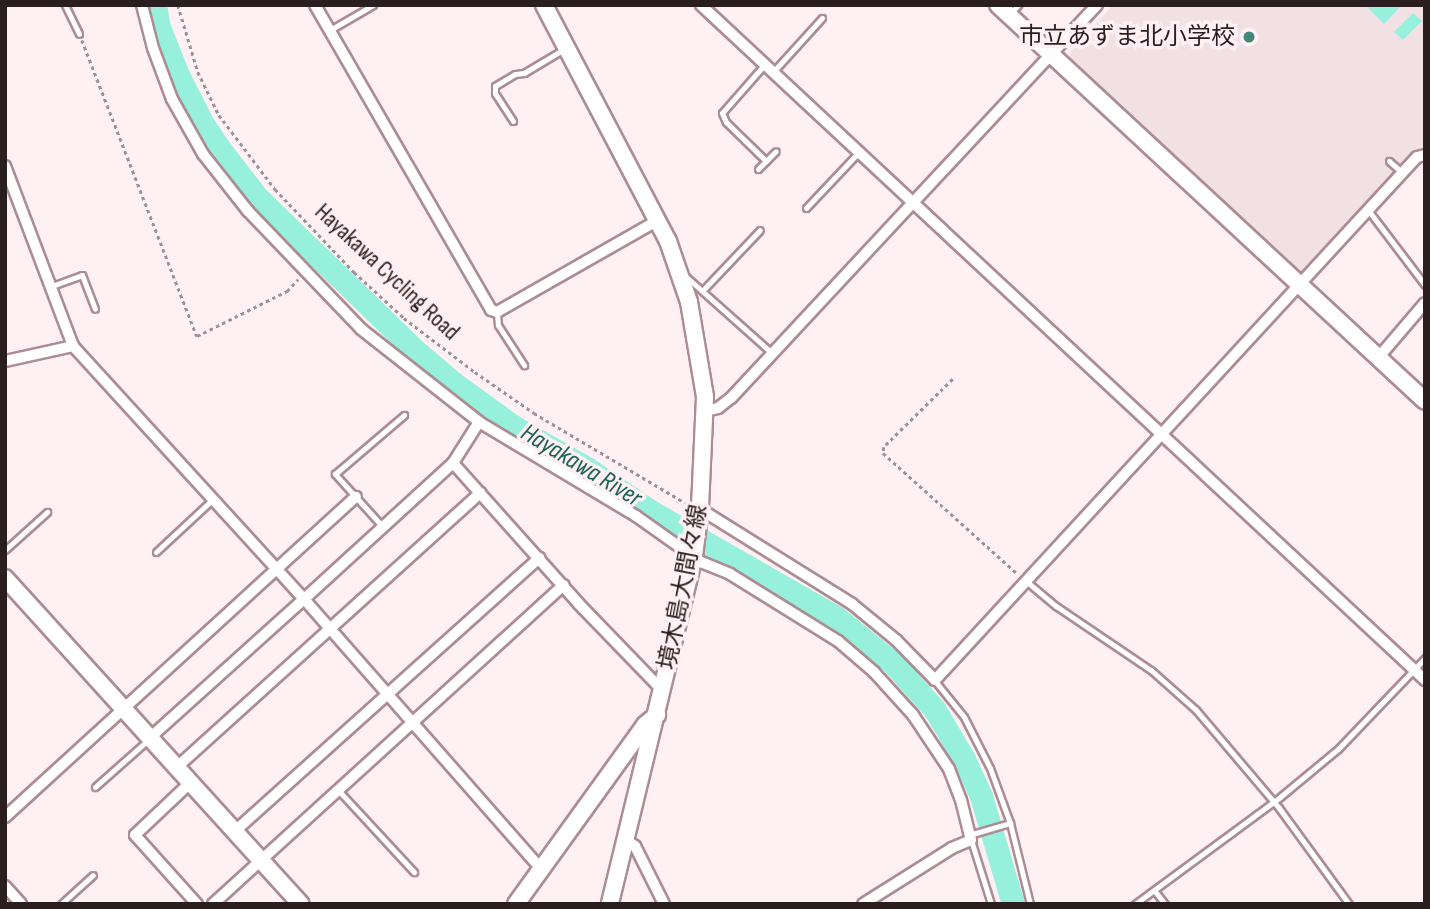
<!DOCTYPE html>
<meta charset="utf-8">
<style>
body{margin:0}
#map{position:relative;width:1430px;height:909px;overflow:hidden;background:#fef0f3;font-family:"Sofia Sans Condensed","Noto Sans JP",sans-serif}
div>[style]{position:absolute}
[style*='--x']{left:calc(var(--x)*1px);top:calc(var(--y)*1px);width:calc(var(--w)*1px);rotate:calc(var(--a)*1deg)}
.built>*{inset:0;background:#f2e1e4}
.water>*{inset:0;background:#97f0db}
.river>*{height:23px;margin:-11.5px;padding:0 11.5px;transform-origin:11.5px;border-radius:11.5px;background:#97f0db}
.path>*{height:2.5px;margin-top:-1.25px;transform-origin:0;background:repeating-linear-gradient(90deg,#9f9295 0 3.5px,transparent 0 7px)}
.roads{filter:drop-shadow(2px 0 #ac8d93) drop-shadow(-2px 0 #ac8d93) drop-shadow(0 2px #ac8d93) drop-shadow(0 -2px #ac8d93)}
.lane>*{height:5px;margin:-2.5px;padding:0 2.5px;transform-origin:2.5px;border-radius:2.5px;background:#fff}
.street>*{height:10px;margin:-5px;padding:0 5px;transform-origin:5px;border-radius:5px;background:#fff}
.secondary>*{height:16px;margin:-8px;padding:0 8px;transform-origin:8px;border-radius:8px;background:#fff}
.dots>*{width:19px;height:19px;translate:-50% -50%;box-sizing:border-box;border:4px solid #fef0f3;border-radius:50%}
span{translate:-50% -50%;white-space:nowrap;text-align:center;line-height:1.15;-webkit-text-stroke:7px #fef0f3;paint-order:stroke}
.poi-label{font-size:24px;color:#2a1e21}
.right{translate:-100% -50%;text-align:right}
.street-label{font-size:24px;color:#2a1e21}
.water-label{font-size:26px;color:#1c6355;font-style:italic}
.frame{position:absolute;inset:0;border:7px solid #2a1e21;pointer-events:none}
</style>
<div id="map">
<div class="built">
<i style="clip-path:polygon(1113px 5px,1419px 5px,1425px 11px,1425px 146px,1305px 272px,1301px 271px,1070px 58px,1070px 52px)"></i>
</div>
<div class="water">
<i style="clip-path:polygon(1365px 5px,1402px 5px,1384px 24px)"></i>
<i style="clip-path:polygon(1413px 13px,1422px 21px,1403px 40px,1394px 32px)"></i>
</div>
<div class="river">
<i style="--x:155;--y:5;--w:22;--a:80"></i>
<i style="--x:159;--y:27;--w:52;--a:68.4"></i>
<i style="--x:178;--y:75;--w:55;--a:63"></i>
<i style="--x:203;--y:124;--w:30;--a:56"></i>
<i style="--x:220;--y:149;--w:61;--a:52.4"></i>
<i style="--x:257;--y:197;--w:223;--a:44.1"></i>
<i style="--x:417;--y:352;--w:50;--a:40.1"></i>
<i style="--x:455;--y:384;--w:72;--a:35.9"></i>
<i style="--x:513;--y:426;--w:85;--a:29.6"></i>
<i style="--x:587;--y:468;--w:78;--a:34.1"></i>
<i style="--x:652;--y:512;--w:212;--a:29.7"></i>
<i style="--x:836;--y:617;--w:73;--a:38.9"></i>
<i style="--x:893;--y:663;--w:63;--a:48.2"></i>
<i style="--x:935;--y:710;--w:57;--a:59.4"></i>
<i style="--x:964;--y:759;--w:41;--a:65.3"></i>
<i style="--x:981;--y:796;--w:113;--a:73.5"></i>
</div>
<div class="path">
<i style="--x:178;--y:5;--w:70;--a:73.4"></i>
<i style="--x:198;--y:72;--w:48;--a:64"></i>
<i style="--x:219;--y:115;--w:93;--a:52.9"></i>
<i style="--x:275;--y:189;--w:115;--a:46.4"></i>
<i style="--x:354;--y:272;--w:68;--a:42.6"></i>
<i style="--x:404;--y:318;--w:89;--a:37.3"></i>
<i style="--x:475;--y:372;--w:72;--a:34.8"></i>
<i style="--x:534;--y:413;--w:178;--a:30.7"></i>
<i style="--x:82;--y:40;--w:318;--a:68.8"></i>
<i style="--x:197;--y:336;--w:101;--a:-26.6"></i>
<i style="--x:287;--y:291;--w:16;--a:-47"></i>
<i style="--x:953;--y:379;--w:97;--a:135.4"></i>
<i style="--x:884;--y:447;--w:6;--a:99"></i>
<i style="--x:883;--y:453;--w:181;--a:41.9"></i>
</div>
<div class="roads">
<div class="lane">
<i style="--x:65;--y:5;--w:32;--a:64"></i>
<i style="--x:1011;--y:13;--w:11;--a:-49"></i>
<i style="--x:330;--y:30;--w:50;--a:-30.2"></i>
<i style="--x:765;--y:64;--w:65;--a:131.3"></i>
<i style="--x:722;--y:113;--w:10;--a:66"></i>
<i style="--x:726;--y:122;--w:56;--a:44.3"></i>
<i style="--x:773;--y:72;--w:73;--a:-47.8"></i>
<i style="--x:513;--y:121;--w:33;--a:-123"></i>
<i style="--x:495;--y:93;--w:7;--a:-90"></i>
<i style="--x:495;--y:86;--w:23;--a:-31"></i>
<i style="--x:515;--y:74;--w:9;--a:-6"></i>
<i style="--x:524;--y:73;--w:47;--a:-31"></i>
<i style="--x:1389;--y:161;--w:18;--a:41"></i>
<i style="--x:758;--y:169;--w:25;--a:-45"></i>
<i style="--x:806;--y:208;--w:77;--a:-46.6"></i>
<i style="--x:1368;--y:210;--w:94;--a:52.8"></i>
<i style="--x:683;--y:274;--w:119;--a:41.6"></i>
<i style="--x:49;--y:287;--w:35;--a:-20"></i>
<i style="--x:82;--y:275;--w:36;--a:69"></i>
<i style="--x:704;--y:289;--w:81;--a:-46.5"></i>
<i style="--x:497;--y:312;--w:13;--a:86"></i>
<i style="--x:498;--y:325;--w:48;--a:57"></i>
<i style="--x:383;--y:527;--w:72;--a:-132.2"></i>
<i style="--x:335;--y:474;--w:91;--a:-40.5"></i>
<i style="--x:5;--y:550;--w:57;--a:-42.1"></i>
<i style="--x:156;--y:552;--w:78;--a:-42.9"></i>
<i style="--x:1026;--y:581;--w:39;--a:40"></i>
<i style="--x:1056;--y:606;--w:116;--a:34.1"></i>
<i style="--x:1152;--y:671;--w:59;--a:41.6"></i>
<i style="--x:1196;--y:710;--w:128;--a:49.7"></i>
<i style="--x:1279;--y:808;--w:119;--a:53.9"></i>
<i style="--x:935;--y:681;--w:46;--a:51.1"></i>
<i style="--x:964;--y:717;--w:57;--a:63"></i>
<i style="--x:990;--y:768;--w:59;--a:70"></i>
<i style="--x:1010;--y:823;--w:83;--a:76.1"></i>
<i style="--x:95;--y:787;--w:72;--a:-41.6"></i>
<i style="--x:338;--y:790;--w:112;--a:47.2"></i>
<i style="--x:969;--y:835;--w:43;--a:-16.3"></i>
<i style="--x:971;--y:840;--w:67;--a:72.6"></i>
<i style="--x:1154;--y:890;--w:18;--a:52"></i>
<i style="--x:61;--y:904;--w:43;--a:-42.2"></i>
<i style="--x:1135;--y:904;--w:180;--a:-36.4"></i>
<i style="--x:1280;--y:797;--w:75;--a:-39.6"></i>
<i style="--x:1338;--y:749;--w:126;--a:-46.3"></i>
</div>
<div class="street">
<i style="--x:142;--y:5;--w:44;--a:75.7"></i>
<i style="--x:153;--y:48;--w:54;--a:69.6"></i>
<i style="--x:172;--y:99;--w:63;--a:60.6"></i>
<i style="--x:203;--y:154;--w:73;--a:51.7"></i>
<i style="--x:248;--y:211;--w:163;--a:46.2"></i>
<i style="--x:361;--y:329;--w:150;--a:38.2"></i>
<i style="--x:479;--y:422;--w:183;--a:30.9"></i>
<i style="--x:636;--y:516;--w:80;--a:35.3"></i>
<i style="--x:701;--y:562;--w:31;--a:22"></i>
<i style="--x:730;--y:574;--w:127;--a:31.8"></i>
<i style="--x:838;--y:641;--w:48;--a:40.7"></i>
<i style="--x:874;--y:672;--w:58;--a:47.8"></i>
<i style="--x:913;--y:715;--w:65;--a:56.3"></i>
<i style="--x:949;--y:769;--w:33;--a:69"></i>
<i style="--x:961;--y:800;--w:41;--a:76"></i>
<i style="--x:971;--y:840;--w:21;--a:157"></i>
<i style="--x:952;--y:848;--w:105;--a:147.8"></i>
<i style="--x:315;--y:5;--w:352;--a:60"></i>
<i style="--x:491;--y:310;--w:6;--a:18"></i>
<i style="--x:497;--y:312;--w:185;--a:-29.7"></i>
<i style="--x:701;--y:5;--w:990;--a:42.99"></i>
<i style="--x:5;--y:166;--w:192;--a:69.3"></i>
<i style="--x:73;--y:346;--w:343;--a:47.6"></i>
<i style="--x:304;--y:599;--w:206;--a:138"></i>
<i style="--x:1378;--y:358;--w:72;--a:-49.5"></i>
<i style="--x:5;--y:361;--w:70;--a:-12.4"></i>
<i style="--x:705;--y:411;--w:13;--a:-13"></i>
<i style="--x:718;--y:408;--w:16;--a:-38"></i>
<i style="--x:731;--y:398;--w:537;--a:-47.04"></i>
<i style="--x:479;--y:422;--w:49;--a:122.4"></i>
<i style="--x:453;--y:463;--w:189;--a:48.2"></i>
<i style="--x:579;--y:604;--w:121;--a:46"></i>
<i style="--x:453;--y:463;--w:202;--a:137.6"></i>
<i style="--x:304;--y:599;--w:359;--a:48.7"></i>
<i style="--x:700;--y:509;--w:179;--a:32"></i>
<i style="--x:852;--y:604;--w:57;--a:39.3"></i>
<i style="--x:896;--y:640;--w:56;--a:45.7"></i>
<i style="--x:935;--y:680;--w:711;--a:-47.34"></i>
<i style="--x:1417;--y:157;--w:8;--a:-14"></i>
<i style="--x:177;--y:767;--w:409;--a:-42.1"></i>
<i style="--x:191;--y:782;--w:77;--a:136.6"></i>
<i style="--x:135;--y:835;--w:93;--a:48.1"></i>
<i style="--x:5;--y:817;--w:475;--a:-42.4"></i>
<i style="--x:235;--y:831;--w:409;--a:-41.9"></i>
<i style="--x:626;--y:840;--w:11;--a:34"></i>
<i style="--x:635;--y:846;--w:65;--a:63.4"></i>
<i style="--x:5;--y:886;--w:24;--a:48"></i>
<i style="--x:213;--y:904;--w:474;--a:-42.3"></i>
</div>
<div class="secondary">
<i style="--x:544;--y:5;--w:267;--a:62.3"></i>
<i style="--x:668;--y:241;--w:65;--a:71"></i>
<i style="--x:689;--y:302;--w:96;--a:80.4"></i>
<i style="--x:705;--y:397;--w:112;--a:92.6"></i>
<i style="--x:700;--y:509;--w:47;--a:97.3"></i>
<i style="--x:694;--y:556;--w:358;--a:103.6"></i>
<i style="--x:998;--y:5;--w:582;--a:42.84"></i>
<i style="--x:5;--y:578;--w:440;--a:47.8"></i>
<i style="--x:516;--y:904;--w:221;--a:-54.2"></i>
<i style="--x:645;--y:725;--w:16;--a:-40"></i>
</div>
</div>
<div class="dots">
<i style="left:1249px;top:37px;background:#458778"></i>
</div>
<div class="poi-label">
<span class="right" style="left:1235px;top:37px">市立あずま北小学校</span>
</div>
<div class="street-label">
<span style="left:387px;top:272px;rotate:43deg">Hayakawa Cycling Road</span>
<span style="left:683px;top:587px;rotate:-79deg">境木島大間々線</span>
</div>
<div class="water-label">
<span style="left:581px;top:466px;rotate:31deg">Hayakawa River</span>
</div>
<div class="frame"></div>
</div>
